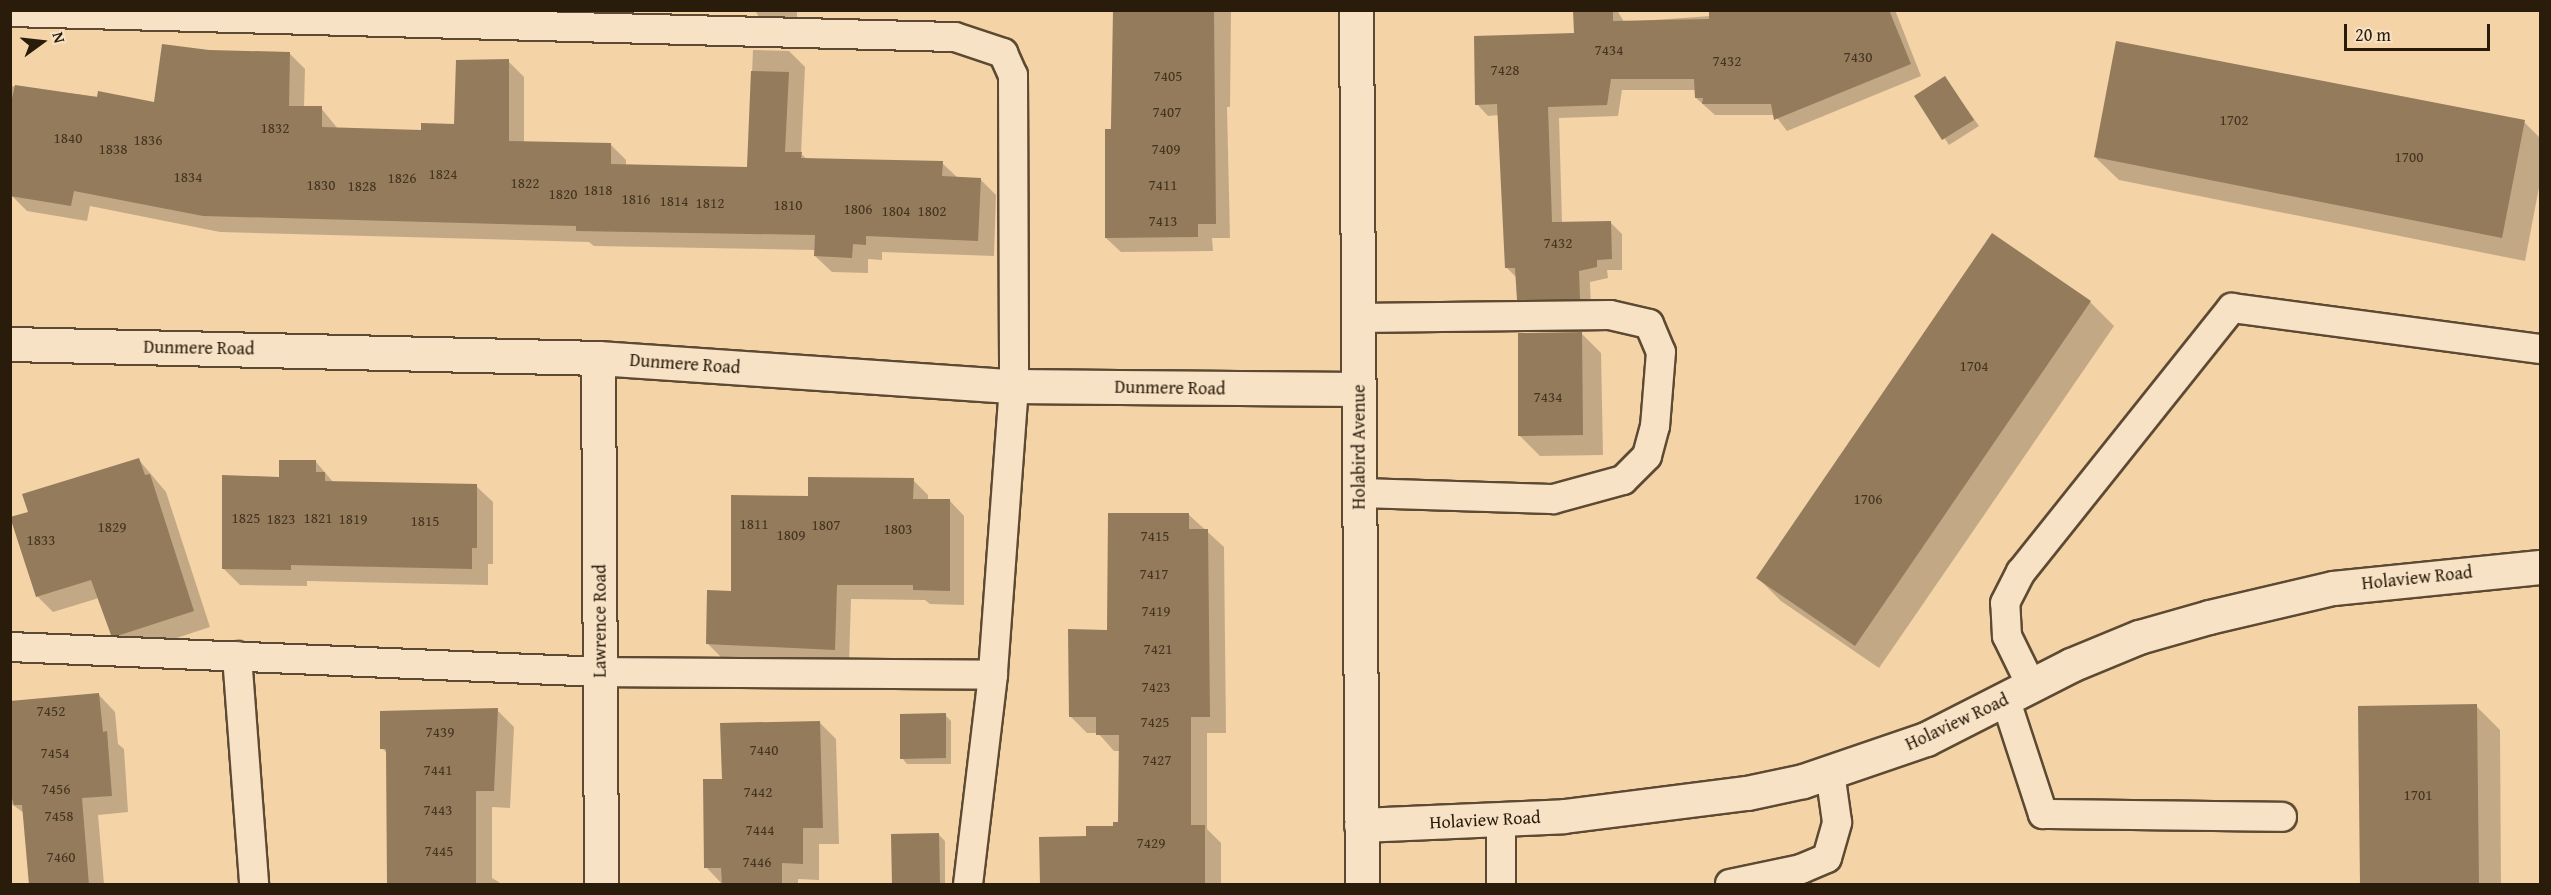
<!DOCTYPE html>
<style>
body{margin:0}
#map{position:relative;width:2551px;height:895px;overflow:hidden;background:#f4d3a7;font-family:"Gentium Book Plus",serif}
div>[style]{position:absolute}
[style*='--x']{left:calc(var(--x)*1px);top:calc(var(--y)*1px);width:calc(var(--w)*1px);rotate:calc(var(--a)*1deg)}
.shadow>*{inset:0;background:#0003}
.building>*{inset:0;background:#937b5c}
.roads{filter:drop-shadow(2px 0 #5c4a32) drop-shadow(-2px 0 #5c4a32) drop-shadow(0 2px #5c4a32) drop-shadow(0 -2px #5c4a32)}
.lane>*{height:28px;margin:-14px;padding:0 14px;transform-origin:14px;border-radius:14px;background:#f8e2c6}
.street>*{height:33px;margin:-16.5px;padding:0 16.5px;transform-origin:16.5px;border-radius:16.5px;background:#f8e2c6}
.secondary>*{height:33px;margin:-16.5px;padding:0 16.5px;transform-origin:16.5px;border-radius:16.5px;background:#f8e2c6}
span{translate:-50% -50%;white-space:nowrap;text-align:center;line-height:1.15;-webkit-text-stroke:4.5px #f8e2c6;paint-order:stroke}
.number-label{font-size:15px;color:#44341f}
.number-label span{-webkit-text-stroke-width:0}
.street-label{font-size:18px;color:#291c0b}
.frame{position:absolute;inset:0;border:12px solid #291c0b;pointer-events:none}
.north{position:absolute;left:12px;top:12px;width:60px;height:60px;-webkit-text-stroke:4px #f8e2c6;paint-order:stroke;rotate:75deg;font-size:16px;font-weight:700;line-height:24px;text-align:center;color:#291c0b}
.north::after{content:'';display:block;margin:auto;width:21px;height:27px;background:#291c0b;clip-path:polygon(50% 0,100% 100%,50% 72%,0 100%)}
.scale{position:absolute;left:2344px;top:24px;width:146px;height:27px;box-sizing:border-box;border:3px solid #291c0b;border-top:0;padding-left:8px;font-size:18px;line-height:21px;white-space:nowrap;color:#291c0b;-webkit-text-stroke:4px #f8e2c6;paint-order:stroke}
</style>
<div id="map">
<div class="shadow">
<i style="clip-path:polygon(755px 10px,797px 10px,797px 21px,761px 21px)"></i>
<i style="clip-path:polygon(1116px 10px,1231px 10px,1230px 107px,1227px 107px,1230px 238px,1212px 238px,1213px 251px,1121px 252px,1106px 238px)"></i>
<i style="clip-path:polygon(1574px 10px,1617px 10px,1624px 22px,1799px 10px,1895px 10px,1921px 76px,1787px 131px,1775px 115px,1715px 115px,1696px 98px,1696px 90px,1622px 90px,1618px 116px,1559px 118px,1562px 223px,1611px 223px,1622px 234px,1622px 270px,1607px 270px,1608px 278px,1590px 282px,1591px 310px,1530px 310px,1518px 299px,1517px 278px,1506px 267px,1499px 115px,1488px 116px,1477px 104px,1575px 35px)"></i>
<i style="clip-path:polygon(753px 50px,789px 51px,805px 67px,801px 154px,808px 160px,942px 163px,958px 178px,980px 179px,996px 195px,994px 256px,882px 252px,882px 260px,868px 259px,868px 273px,832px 272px,815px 256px,816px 250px,594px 246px,589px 242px,220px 232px,90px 206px,87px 221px,27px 211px,11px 195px,11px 86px,155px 104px,209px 52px,289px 53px,305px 69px,304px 108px,321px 108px,338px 129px,423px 131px,456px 126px,508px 61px,524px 77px,524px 143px,610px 144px,626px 160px,626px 166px,748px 169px)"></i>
<i style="clip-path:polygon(1945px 78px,1979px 126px,1949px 145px,1916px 96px)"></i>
<i style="clip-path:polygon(2524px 122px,2540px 138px,2540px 182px,2525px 261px,2119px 180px,2095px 157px)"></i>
<i style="clip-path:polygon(2090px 302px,2114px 326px,1879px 668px,1781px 601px,1758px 578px)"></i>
<i style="clip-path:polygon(1581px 333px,1601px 353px,1603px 455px,1540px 456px,1520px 436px)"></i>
<i style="clip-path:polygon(139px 460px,166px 492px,210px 627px,137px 651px,128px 650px,112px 634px,99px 598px,53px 612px,37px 596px,30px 513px)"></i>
<i style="clip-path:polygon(316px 462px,334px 483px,476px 486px,493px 502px,493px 564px,488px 564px,488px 585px,307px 581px,307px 586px,240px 585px,223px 568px,280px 478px)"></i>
<i style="clip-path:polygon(913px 480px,928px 495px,928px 501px,950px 501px,964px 516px,964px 605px,930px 604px,925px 600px,851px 599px,849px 664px,722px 658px,707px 643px,732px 593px,809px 497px)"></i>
<i style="clip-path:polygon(1189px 515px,1224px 547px,1226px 733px,1207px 733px,1207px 829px,1221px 843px,1221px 884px,1041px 884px,1088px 838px,1119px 823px,1120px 751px,1114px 751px,1098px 733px,1087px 733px,1070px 716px,1109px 631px)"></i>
<i style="clip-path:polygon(99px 695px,115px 712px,118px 744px,124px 749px,128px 812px,98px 815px,104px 884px,30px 884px,24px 813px,10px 803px,10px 704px)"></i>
<i style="clip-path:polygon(2476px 706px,2500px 730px,2501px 884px,2361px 884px)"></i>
<i style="clip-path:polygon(497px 710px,514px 727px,510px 808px,492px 807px,492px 878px,502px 884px,387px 884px,388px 754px,382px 748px)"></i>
<i style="clip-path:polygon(945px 715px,951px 721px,951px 764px,907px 764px,902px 758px)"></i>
<i style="clip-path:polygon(819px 722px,836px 739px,839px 844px,819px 844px,819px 880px,798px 879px,798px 884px,722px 884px,706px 867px,723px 780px)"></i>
<i style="clip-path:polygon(939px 835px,945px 841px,945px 884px,893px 884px)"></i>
</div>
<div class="building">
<i style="clip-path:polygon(1113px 10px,1214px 10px,1216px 224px,1198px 224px,1198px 237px,1105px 238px,1105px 129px,1111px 129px)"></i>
<i style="clip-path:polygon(1573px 10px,1613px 10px,1613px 21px,1709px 19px,1709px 10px,1889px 10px,1911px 64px,1774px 120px,1771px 104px,1702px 104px,1703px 98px,1695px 98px,1694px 79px,1611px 79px,1607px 105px,1548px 107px,1552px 222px,1611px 221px,1612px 259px,1597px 260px,1597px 267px,1579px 271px,1580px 299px,1517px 300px,1515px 268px,1505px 268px,1497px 104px,1475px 105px,1474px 36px,1574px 33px)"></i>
<i style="clip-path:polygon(2116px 41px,2525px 120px,2502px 238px,2094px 157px)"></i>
<i style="clip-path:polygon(162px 44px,209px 50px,290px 52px,289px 106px,322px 106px,322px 127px,421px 130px,421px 123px,454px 124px,456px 60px,509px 59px,509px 141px,611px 143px,611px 164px,747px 167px,751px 71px,789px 72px,785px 152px,802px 152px,801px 158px,943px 161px,942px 176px,981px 178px,978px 241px,866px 236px,866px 245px,853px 244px,852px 258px,814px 256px,815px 235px,576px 231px,576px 226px,203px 216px,74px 191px,71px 206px,10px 196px,10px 107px,15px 85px,97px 97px,98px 91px,154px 102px)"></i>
<i style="clip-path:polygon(1945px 76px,1974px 120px,1942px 140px,1914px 96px)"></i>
<i style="clip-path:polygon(1992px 233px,2091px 301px,1855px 646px,1756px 578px)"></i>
<i style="clip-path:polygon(1582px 332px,1583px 435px,1518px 436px,1518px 333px)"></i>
<i style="clip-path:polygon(139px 458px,145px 475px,150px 474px,194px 611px,120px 635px,111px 635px,91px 580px,36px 597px,10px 517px,28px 512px,22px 494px)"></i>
<i style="clip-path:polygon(279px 460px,316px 460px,316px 472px,325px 472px,325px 481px,477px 484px,477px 548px,472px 548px,472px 569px,291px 565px,291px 570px,222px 569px,222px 475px,279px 477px)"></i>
<i style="clip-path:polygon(808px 477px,914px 478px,913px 499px,950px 499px,950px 591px,913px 590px,913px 585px,837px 585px,835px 650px,706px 644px,707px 590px,731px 591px,731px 495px,808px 496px)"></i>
<i style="clip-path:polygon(1108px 513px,1189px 513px,1189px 529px,1208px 529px,1210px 717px,1191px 717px,1191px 825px,1205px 825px,1205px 885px,1040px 885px,1039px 837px,1086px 836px,1086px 826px,1113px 826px,1113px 822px,1118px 822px,1119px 735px,1096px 735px,1096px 717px,1069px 717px,1068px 629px,1107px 630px)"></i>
<i style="clip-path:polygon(99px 693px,103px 732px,107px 731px,112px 796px,82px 798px,89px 885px,29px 885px,22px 805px,14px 805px,10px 792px,10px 701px)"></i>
<i style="clip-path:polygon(2477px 704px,2479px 885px,2360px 885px,2358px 706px)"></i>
<i style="clip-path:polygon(498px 708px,494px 791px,476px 791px,476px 885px,387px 885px,386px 749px,380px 749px,380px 711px)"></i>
<i style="clip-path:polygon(946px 713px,946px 758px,900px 759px,900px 714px)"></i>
<i style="clip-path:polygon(820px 721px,823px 828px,803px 828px,803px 864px,782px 863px,782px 885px,722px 885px,721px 868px,704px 868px,703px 779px,722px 779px,720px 723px)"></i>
<i style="clip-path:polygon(939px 833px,940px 885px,892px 885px,891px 834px)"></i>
</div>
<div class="roads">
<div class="lane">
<i style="--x:10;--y:12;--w:945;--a:1.52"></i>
<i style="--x:955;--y:37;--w:51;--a:18.4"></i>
<i style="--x:1003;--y:53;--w:24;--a:66"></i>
<i style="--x:1013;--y:75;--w:311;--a:89.8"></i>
<i style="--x:1014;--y:386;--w:290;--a:94.2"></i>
<i style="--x:993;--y:675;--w:210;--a:96.8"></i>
<i style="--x:1357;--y:318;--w:253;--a:-0.7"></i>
<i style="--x:1610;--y:315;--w:40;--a:13"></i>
<i style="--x:1649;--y:324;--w:30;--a:67"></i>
<i style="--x:1661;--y:352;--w:74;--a:94.6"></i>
<i style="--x:1655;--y:426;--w:31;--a:105"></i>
<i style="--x:1647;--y:456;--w:34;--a:135"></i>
<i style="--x:1623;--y:480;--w:73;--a:164.8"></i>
<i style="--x:1553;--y:499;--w:194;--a:-178.2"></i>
<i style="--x:10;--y:647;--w:592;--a:2.42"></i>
<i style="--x:601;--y:672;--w:392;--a:0.4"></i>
<i style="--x:237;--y:656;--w:229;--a:85.7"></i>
<i style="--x:2032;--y:687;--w:57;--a:-116.1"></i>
<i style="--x:2007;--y:636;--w:33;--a:-93"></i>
<i style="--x:2005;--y:603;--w:35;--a:-63"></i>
<i style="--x:2021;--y:572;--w:338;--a:-51.4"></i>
<i style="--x:2232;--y:308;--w:311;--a:7.6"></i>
<i style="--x:2006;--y:701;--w:119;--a:71.9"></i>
<i style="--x:2043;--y:814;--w:239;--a:0.7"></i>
<i style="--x:1501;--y:820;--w:64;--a:90"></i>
<i style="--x:1730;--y:884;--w:73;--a:-11.9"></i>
<i style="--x:1801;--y:869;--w:28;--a:-23"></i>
<i style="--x:1827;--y:858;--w:37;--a:-74"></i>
<i style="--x:1837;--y:822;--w:50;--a:-98"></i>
</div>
<div class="street">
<i style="--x:10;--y:344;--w:588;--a:1.36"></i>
<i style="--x:598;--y:358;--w:417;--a:3.9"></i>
<i style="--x:1014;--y:386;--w:344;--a:0.5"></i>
<i style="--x:598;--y:358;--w:526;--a:89.67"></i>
<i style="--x:1361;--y:825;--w:203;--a:-2.5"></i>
<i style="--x:1564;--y:816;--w:184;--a:-7.2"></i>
<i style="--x:1747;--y:793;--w:57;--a:-12.1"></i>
<i style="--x:1803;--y:781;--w:130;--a:-18.9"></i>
<i style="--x:1926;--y:739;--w:163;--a:-27"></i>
<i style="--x:2071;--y:665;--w:74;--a:-22.4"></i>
<i style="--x:2139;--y:637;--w:73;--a:-15.9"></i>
<i style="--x:2209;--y:617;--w:127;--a:-13.2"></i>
<i style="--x:2333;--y:588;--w:208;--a:-5.8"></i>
</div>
<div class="secondary">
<i style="--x:1356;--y:10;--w:874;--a:89.61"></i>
</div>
</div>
<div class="number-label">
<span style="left:1609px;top:50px">7434</span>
<span style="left:1858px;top:57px">7430</span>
<span style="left:1727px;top:61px">7432</span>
<span style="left:1505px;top:70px">7428</span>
<span style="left:1168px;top:76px">7405</span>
<span style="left:1167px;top:112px">7407</span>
<span style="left:2234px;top:120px">1702</span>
<span style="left:275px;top:128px">1832</span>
<span style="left:68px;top:138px">1840</span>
<span style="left:148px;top:140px">1836</span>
<span style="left:113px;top:149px">1838</span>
<span style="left:1166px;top:149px">7409</span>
<span style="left:2409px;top:157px">1700</span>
<span style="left:443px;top:174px">1824</span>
<span style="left:188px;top:177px">1834</span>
<span style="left:402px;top:178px">1826</span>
<span style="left:525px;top:183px">1822</span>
<span style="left:321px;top:185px">1830</span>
<span style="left:1163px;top:185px">7411</span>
<span style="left:362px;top:186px">1828</span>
<span style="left:598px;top:190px">1818</span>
<span style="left:563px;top:194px">1820</span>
<span style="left:636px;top:199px">1816</span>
<span style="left:674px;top:201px">1814</span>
<span style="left:710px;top:203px">1812</span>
<span style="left:788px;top:205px">1810</span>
<span style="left:858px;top:209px">1806</span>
<span style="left:896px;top:211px">1804</span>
<span style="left:932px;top:211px">1802</span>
<span style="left:1163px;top:221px">7413</span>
<span style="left:1558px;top:243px">7432</span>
<span style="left:1974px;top:366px">1704</span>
<span style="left:1548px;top:397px">7434</span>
<span style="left:1868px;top:499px">1706</span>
<span style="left:246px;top:518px">1825</span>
<span style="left:318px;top:518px">1821</span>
<span style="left:281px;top:519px">1823</span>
<span style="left:353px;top:519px">1819</span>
<span style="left:425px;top:521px">1815</span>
<span style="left:754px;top:524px">1811</span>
<span style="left:826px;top:525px">1807</span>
<span style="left:112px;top:527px">1829</span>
<span style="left:898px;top:529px">1803</span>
<span style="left:791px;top:535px">1809</span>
<span style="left:1155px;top:536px">7415</span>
<span style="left:41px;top:540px">1833</span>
<span style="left:1154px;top:574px">7417</span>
<span style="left:1156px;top:611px">7419</span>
<span style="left:1158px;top:649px">7421</span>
<span style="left:1156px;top:687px">7423</span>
<span style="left:51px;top:711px">7452</span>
<span style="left:1155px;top:722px">7425</span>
<span style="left:440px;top:732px">7439</span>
<span style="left:764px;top:750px">7440</span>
<span style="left:55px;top:753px">7454</span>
<span style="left:1157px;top:760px">7427</span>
<span style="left:438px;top:770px">7441</span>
<span style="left:56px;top:789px">7456</span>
<span style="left:758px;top:792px">7442</span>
<span style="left:2418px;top:795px">1701</span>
<span style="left:438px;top:810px">7443</span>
<span style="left:59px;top:816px">7458</span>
<span style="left:760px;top:830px">7444</span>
<span style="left:1151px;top:843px">7429</span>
<span style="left:439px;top:851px">7445</span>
<span style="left:61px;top:857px">7460</span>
<span style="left:757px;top:862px">7446</span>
</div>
<div class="street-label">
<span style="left:199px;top:348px;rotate:1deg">Dunmere Road</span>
<span style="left:685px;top:364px;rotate:4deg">Dunmere Road</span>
<span style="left:1170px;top:388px;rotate:1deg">Dunmere Road</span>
<span style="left:1359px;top:447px;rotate:-90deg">Holabird Avenue</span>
<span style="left:2417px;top:578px;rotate:-6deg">Holaview Road</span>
<span style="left:600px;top:621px;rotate:-90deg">Lawrence Road</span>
<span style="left:1957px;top:722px;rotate:-25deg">Holaview Road</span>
<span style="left:1485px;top:820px;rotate:-3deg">Holaview Road</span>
</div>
<div class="frame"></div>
<div class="north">N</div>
<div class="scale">20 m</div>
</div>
